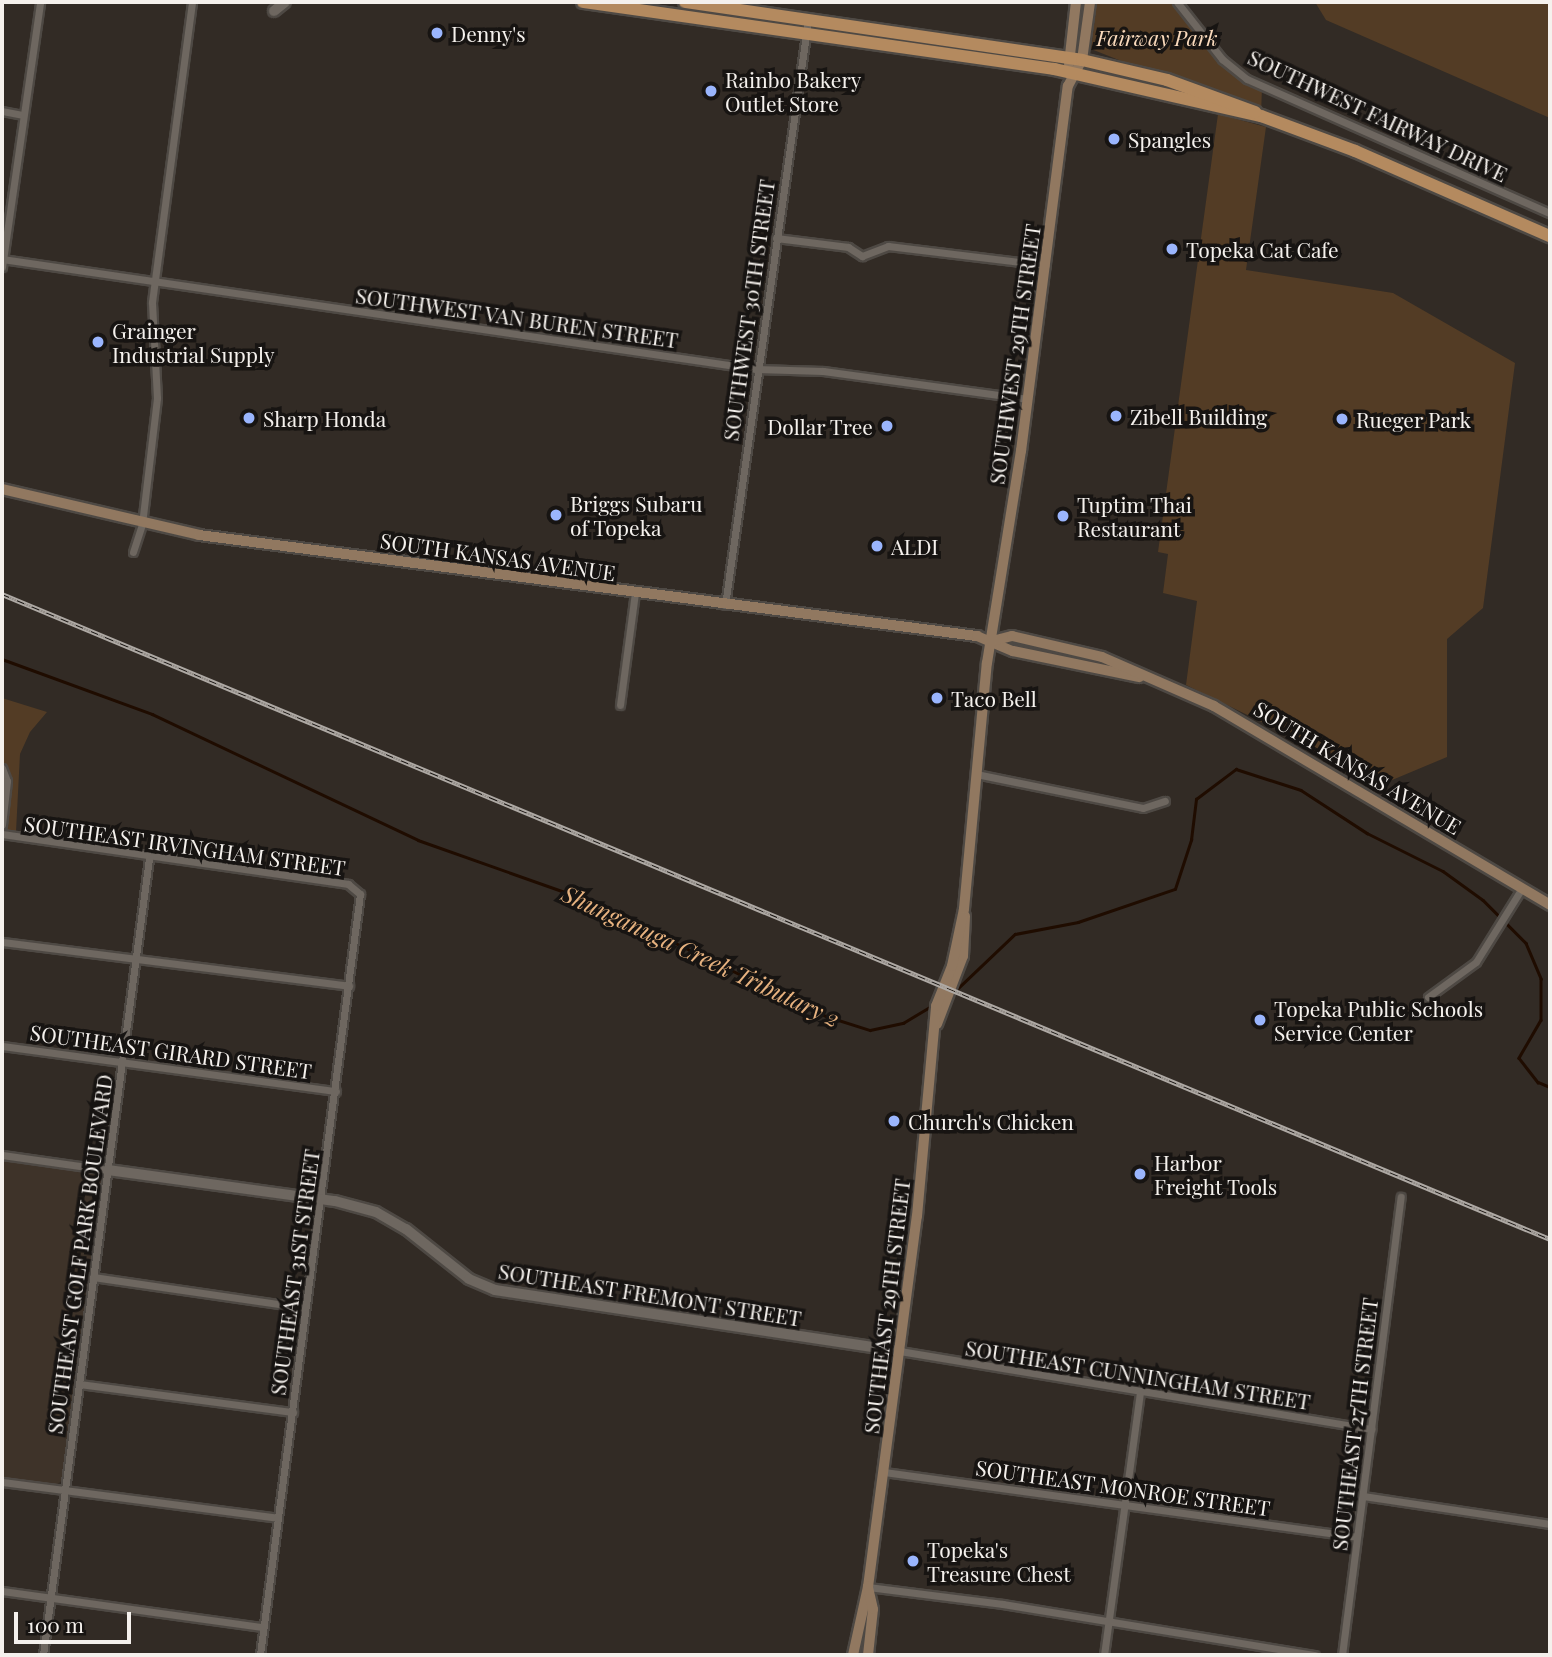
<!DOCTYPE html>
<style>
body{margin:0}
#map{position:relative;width:1552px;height:1657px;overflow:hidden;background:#322b25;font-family:"Playfair Display",serif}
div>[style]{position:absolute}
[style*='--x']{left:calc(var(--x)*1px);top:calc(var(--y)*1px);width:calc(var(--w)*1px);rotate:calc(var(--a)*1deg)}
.built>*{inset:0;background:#3e3329}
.green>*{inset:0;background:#533c25}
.stream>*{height:2.5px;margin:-1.25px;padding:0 1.25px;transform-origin:1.25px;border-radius:1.25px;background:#1f0c00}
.roads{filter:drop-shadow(2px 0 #4e4944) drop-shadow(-2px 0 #4e4944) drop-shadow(0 2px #4e4944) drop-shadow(0 -2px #4e4944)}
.minor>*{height:7px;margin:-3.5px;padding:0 3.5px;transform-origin:3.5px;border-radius:3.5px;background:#6e6760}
.tertiary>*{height:10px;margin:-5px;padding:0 5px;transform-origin:5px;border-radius:5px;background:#6e6760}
.secondary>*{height:10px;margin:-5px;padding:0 5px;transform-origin:5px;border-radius:5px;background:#917860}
.primary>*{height:12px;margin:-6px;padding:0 6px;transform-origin:6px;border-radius:6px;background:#b48a5f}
.rail>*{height:5px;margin-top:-2.5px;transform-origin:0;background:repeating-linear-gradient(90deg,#171412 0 8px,#aea9a4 0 16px);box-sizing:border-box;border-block:2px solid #aea9a4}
.dots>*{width:19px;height:19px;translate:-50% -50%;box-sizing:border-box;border:4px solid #171412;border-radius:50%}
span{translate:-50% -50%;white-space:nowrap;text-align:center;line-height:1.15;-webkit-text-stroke:7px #171412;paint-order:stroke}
.poi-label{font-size:21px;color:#f5f1ed}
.left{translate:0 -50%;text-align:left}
.right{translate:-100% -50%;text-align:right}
.park-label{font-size:21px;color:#fbdbbd;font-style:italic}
.street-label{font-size:21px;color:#f5f1ed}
.water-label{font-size:23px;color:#e7b27f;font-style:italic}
.frame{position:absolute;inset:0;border:4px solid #f5f1ed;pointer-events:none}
.scale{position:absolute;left:14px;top:1612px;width:117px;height:32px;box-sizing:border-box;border:4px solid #f5f1ed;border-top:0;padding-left:9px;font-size:21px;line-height:24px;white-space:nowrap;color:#f5f1ed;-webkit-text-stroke:5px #171412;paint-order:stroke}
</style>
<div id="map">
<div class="built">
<i style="clip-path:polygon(2px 1158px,102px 1175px,63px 1480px,56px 1485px,2px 1477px)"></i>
</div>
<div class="green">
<i style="clip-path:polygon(1097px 2px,1178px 2px,1222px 59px,1262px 87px,1261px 116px,1091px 49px)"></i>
<i style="clip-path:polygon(1315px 2px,1550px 2px,1550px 118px,1326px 20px)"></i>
<i style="clip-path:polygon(1218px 114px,1266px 127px,1246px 270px,1393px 293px,1515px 363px,1483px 608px,1447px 639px,1447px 757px,1373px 788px,1280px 731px,1186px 685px,1197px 601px,1163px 593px,1168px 554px,1158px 552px)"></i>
<i style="clip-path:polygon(2px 698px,47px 712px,30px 732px,20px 754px,16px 832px,2px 831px)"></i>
</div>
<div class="stream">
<i style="--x:2;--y:659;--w:160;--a:20.1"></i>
<i style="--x:152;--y:714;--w:294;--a:25.3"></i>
<i style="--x:418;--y:840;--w:177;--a:19.5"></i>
<i style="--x:585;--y:899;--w:268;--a:25.9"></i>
<i style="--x:826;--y:1016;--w:46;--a:17.7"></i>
<i style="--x:870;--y:1030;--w:34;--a:-12"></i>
<i style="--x:903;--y:1023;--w:35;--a:-31"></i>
<i style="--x:954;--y:992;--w:84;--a:-43.6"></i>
<i style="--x:1015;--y:934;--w:64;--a:-10.8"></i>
<i style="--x:1078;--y:922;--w:102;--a:-18.8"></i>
<i style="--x:1175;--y:889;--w:52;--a:-71.9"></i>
<i style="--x:1191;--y:840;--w:41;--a:-83"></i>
<i style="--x:1196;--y:799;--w:50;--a:-36.9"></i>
<i style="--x:1236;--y:769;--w:68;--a:17.9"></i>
<i style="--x:1301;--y:790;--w:79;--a:33.1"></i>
<i style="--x:1367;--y:833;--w:85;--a:26.6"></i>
<i style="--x:1443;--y:871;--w:49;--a:35.9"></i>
<i style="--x:1483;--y:900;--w:61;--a:45"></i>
<i style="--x:1526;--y:943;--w:39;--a:67"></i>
<i style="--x:1541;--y:979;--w:41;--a:90"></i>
<i style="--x:1541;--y:1020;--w:44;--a:120.1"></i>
<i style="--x:1519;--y:1058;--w:31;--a:52"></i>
<i style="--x:1538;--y:1082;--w:13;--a:23"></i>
</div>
<div class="roads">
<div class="minor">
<i style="--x:1177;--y:2;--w:73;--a:51.7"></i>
<i style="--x:1222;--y:59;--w:32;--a:39"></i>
<i style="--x:1247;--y:79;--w:331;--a:23.9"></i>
<i style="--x:2;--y:111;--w:21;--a:11"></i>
<i style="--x:776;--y:238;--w:73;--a:7.1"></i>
<i style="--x:848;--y:247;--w:17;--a:33"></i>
<i style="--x:862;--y:256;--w:28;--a:-21"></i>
<i style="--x:888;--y:246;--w:159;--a:6.9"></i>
<i style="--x:2;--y:259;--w:762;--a:8.3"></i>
<i style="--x:756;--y:369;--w:67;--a:1.7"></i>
<i style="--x:823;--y:371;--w:207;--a:7.8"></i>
<i style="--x:2;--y:267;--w:268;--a:-81.8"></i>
<i style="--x:133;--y:552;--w:29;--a:-72"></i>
<i style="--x:142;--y:524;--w:127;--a:-83.2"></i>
<i style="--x:157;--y:398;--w:96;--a:-93"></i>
<i style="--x:152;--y:302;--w:303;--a:-82.4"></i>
<i style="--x:725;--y:605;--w:591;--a:-81.92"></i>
<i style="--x:620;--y:705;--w:113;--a:-82.4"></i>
<i style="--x:2;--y:768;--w:14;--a:69"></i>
<i style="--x:7;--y:781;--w:44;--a:96.5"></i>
<i style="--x:976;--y:774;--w:170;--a:11.5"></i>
<i style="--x:1143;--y:808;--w:23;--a:-18"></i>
<i style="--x:2;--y:834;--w:350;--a:8.2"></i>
<i style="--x:348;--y:884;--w:16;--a:40"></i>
<i style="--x:360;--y:894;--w:768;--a:97.49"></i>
<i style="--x:2;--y:942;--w:350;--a:7.2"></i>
<i style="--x:1428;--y:997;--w:59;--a:-36.1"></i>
<i style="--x:1476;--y:962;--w:87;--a:-58.1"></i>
<i style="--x:2;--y:1046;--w:337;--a:7.7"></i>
<i style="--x:2;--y:1155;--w:107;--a:8.1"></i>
<i style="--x:93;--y:1277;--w:214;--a:8.3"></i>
<i style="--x:900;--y:1351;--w:478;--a:9.4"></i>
<i style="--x:79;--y:1384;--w:216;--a:7.5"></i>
<i style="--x:884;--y:1472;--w:477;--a:7.8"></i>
<i style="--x:2;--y:1482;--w:278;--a:7.4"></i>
<i style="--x:1363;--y:1496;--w:189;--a:8.5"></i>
<i style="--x:868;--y:1587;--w:136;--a:7.2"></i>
<i style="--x:1003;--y:1604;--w:316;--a:9.3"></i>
<i style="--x:2;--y:1591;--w:263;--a:7.9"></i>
<i style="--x:43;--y:1655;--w:804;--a:-82.42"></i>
<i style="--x:1104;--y:1655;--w:265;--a:-82.2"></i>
<i style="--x:1342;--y:1655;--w:462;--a:-82.7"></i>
</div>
<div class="tertiary">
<i style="--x:274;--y:11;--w:14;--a:-39"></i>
<i style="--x:108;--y:1170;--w:229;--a:7.8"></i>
<i style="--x:335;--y:1201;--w:42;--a:15"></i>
<i style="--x:376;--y:1212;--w:34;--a:30"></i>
<i style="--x:406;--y:1229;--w:80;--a:38.4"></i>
<i style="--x:469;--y:1279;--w:28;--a:23"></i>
<i style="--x:495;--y:1290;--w:410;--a:8.6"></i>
</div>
<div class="secondary">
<i style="--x:1069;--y:64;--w:62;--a:-83.6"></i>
<i style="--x:2;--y:489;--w:202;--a:13.1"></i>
<i style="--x:199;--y:535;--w:785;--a:7.4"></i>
<i style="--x:977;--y:636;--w:39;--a:23"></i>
<i style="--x:1013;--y:651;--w:129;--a:11.7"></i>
<i style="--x:992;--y:641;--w:21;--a:-14"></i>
<i style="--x:1012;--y:636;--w:92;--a:13.1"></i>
<i style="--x:1102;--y:657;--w:122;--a:23.6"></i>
<i style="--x:1214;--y:706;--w:391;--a:30.6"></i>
<i style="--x:937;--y:1024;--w:73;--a:-69.1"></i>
<i style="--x:963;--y:956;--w:40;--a:-87.1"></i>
<i style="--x:853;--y:1655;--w:70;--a:-77.6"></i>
<i style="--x:868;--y:1587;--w:374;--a:-82.5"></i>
<i style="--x:917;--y:1216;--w:211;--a:-84.8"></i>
<i style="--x:936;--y:1006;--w:43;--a:-68.2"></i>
<i style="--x:952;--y:966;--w:58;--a:-78.1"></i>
<i style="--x:964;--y:909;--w:247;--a:-84.7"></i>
<i style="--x:987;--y:663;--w:215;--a:-80.9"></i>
<i style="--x:1021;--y:451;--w:368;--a:-82.7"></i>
<i style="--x:1068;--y:86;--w:30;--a:-62"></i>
<i style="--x:1082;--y:60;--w:59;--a:-82.1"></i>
<i style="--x:868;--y:1655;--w:46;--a:-83.8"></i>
<i style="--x:873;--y:1609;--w:23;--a:-103"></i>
</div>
<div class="primary">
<i style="--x:583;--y:2;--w:476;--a:8.1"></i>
<i style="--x:1054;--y:69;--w:212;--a:12.8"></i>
<i style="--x:1261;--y:116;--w:100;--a:20.4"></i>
<i style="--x:1355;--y:151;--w:213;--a:23.6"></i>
<i style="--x:685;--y:2;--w:401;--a:8.3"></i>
<i style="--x:1082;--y:60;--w:87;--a:13.2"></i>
<i style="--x:1167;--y:80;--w:94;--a:20"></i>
</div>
</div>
<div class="rail">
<i style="--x:2;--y:594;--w:1677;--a:22.62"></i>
</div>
<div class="dots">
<i style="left:437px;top:33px;background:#9ab5fd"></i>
<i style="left:711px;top:91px;background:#9ab5fd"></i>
<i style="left:1114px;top:139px;background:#9ab5fd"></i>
<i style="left:1172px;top:249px;background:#9ab5fd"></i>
<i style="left:98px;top:342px;background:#9ab5fd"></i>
<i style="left:1116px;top:416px;background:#9ab5fd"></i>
<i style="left:249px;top:418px;background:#9ab5fd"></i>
<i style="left:1342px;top:419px;background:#9ab5fd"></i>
<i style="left:887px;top:426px;background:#9ab5fd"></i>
<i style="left:556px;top:515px;background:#9ab5fd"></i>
<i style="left:1063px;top:516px;background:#9ab5fd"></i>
<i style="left:877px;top:546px;background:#9ab5fd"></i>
<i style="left:937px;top:698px;background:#9ab5fd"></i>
<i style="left:1260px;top:1020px;background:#9ab5fd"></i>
<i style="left:894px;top:1121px;background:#9ab5fd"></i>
<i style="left:1140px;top:1174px;background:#9ab5fd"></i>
<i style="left:913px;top:1561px;background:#9ab5fd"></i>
</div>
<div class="poi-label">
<span class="left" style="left:451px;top:33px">Denny's</span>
<span class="left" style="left:725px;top:91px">Rainbo Bakery<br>Outlet Store</span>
<span class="left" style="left:1128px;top:139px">Spangles</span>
<span class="left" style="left:1186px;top:249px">Topeka Cat Cafe</span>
<span class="left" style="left:112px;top:342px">Grainger<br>Industrial Supply</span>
<span class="left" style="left:1130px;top:416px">Zibell Building</span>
<span class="left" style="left:263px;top:418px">Sharp Honda</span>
<span class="left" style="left:1356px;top:419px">Rueger Park</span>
<span class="right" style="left:873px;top:426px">Dollar Tree</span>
<span class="left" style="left:570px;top:515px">Briggs Subaru<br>of Topeka</span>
<span class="left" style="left:1077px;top:516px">Tuptim Thai<br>Restaurant</span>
<span class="left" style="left:891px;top:546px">ALDI</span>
<span class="left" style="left:951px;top:698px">Taco Bell</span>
<span class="left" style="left:1274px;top:1020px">Topeka Public Schools<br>Service Center</span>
<span class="left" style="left:908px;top:1121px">Church's Chicken</span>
<span class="left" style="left:1154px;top:1174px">Harbor<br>Freight Tools</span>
<span class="left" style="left:927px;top:1561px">Topeka's<br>Treasure Chest</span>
</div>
<div class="park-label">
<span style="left:1157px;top:37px">Fairway Park</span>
</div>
<div class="street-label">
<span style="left:1378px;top:115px;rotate:25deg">SOUTHWEST FAIRWAY DRIVE</span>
<span style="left:748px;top:310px;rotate:-82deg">SOUTHWEST 30TH STREET</span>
<span style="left:517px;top:317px;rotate:8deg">SOUTHWEST VAN BUREN STREET</span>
<span style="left:1014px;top:354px;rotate:-82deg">SOUTHWEST 29TH STREET</span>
<span style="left:498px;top:556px;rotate:8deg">SOUTH KANSAS AVENUE</span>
<span style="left:1358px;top:767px;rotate:31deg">SOUTH KANSAS AVENUE</span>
<span style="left:185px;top:845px;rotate:8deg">SOUTHEAST IRVINGHAM STREET</span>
<span style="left:171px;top:1051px;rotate:8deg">SOUTHEAST GIRARD STREET</span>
<span style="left:79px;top:1254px;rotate:-82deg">SOUTHEAST GOLF PARK BOULEVARD</span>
<span style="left:294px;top:1272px;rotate:-82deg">SOUTHEAST 31ST STREET</span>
<span style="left:650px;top:1294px;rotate:9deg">SOUTHEAST FREMONT STREET</span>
<span style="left:886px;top:1306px;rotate:-83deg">SOUTHEAST 29TH STREET</span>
<span style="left:1138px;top:1374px;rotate:9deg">SOUTHEAST CUNNINGHAM STREET</span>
<span style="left:1354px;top:1424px;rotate:-83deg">SOUTHEAST 27TH STREET</span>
<span style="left:1123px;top:1487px;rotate:8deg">SOUTHEAST MONROE STREET</span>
</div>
<div class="water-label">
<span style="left:701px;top:956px;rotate:25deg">Shunganuga Creek Tributary 2</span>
</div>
<div class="frame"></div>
<div class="scale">100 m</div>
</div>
